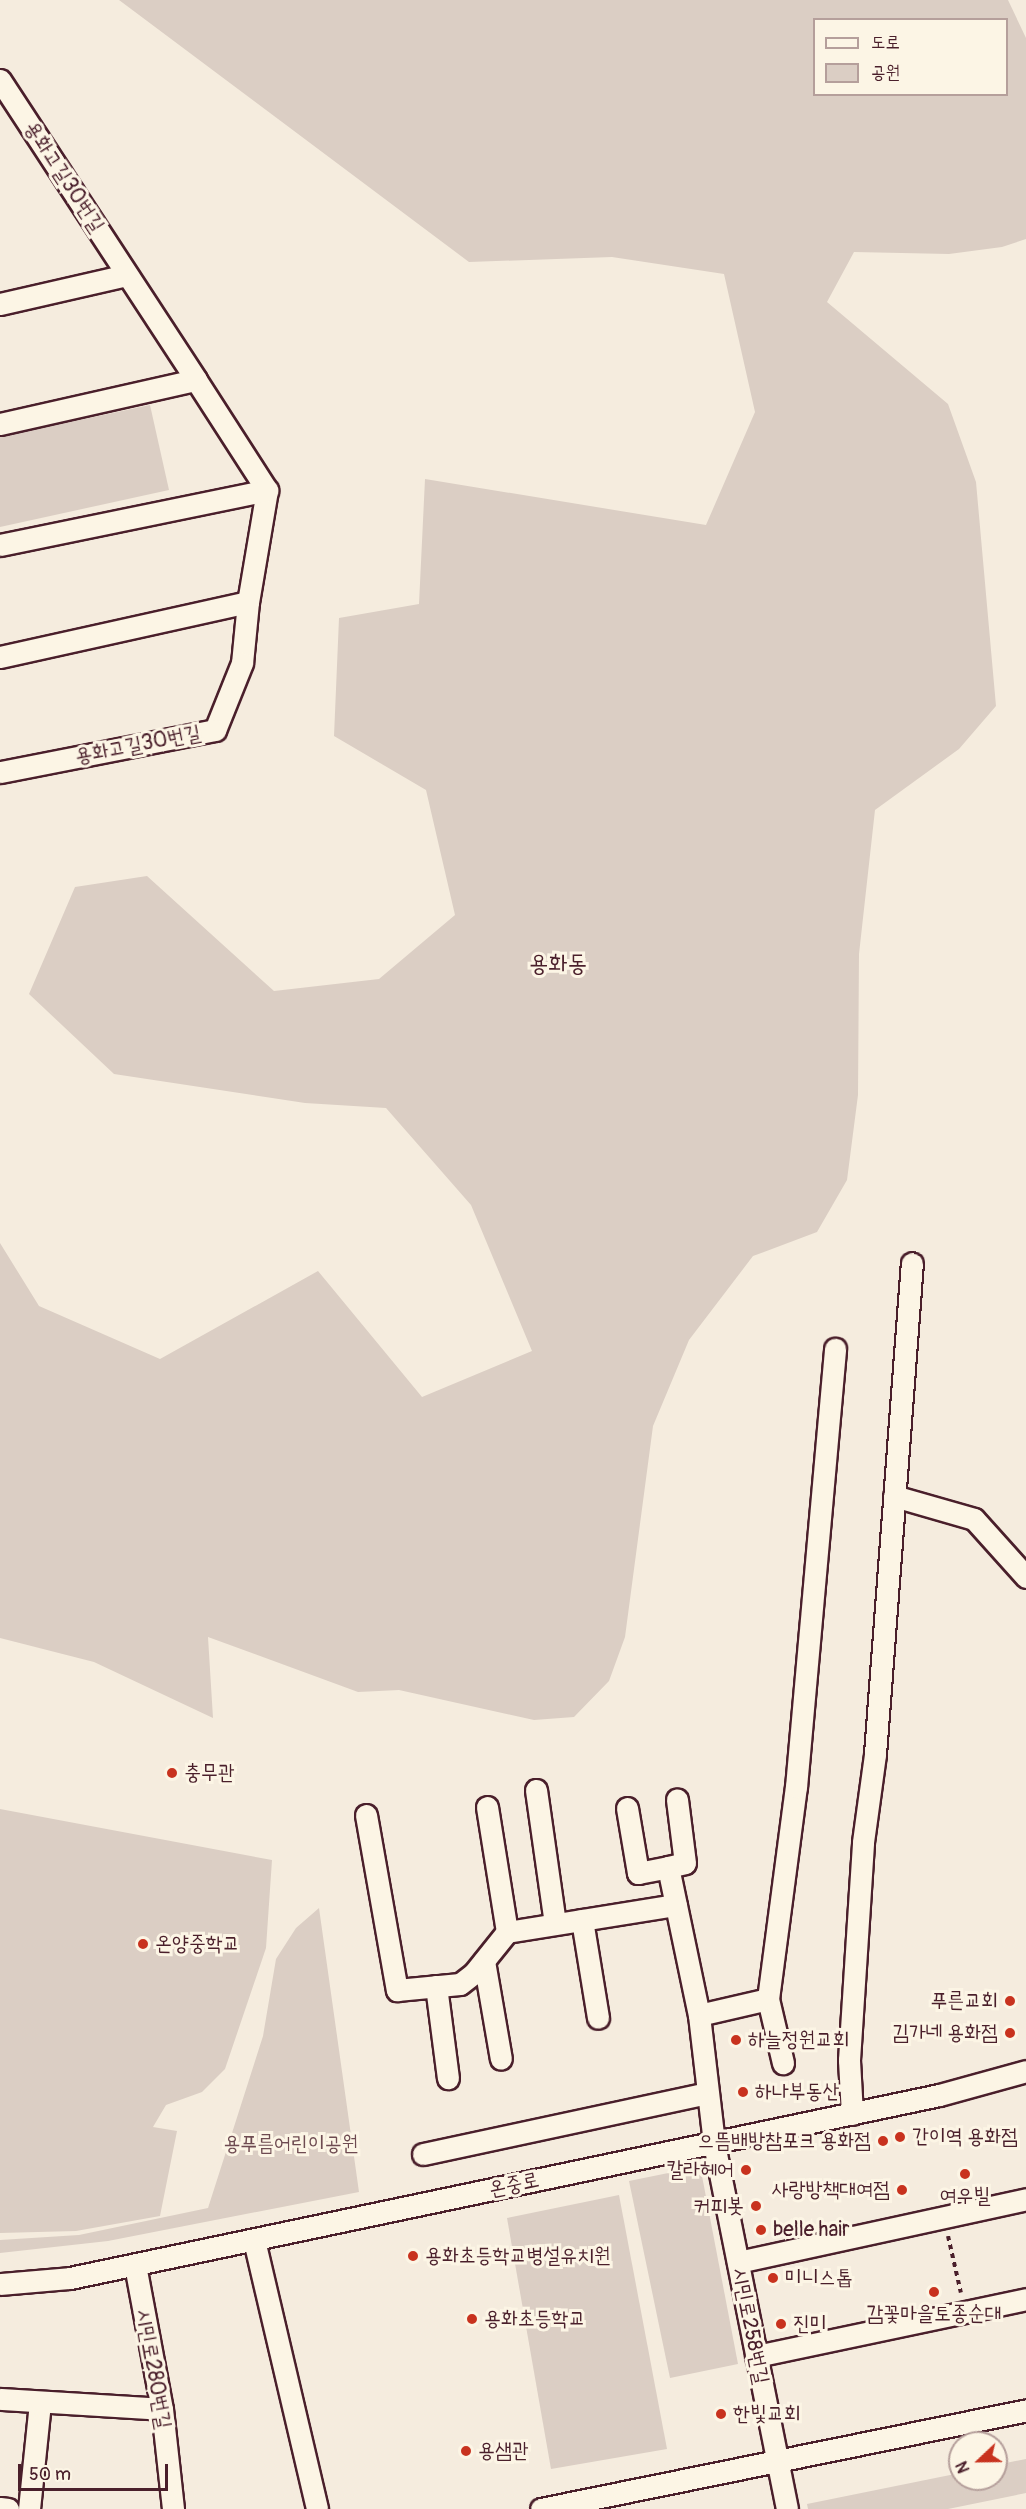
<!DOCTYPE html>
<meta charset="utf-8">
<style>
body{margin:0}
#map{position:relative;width:1026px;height:2509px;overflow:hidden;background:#f5ecde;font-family:Pangolin,"Poor Story",sans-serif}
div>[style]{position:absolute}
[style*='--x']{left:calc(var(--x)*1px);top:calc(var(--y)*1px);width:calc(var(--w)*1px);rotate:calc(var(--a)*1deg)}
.green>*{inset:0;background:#dbcec4}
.path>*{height:4px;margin-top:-2px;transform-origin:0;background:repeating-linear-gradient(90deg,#4a1f2b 0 4.5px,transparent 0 9px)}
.roads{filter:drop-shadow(2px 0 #4a1f2b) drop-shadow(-2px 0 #4a1f2b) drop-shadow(0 2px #4a1f2b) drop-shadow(0 -2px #4a1f2b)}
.minor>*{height:21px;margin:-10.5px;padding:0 10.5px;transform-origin:10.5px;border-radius:10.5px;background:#fcf5e5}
.dots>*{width:16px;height:16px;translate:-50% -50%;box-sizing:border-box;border:3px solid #fcf5e5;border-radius:50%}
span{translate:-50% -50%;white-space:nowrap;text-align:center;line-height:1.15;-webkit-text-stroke:6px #fcf5e5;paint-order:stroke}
.street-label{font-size:21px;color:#4a1f2b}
.poi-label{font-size:21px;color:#4a1f2b}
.left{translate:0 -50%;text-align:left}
.right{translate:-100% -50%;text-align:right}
.park-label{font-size:21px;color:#6e4b51}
.quarter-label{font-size:24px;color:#4a1f2b}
.legend{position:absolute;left:813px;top:18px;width:195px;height:78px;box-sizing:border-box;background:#fcf5e5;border:2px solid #b59f9b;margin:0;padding:8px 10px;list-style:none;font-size:18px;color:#4a1f2b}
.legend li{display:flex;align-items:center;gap:12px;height:30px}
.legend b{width:30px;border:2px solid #b59f9b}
.north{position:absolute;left:948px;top:2431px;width:60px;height:60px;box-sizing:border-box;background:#fcf5e5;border:2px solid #b59f9b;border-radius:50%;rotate:248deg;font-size:16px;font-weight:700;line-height:24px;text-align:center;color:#4a1f2b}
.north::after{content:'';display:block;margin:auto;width:21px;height:27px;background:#c8321e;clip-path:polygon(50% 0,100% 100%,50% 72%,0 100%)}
.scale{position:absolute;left:18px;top:2464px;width:150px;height:27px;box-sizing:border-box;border:3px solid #4a1f2b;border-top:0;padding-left:8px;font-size:18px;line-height:21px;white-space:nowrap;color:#4a1f2b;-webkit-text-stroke:4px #fcf5e5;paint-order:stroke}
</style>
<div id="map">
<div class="green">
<i style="clip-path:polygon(evenodd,119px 0,1008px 0,1026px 38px,1026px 239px,1002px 247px,949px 254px,854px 252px,827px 302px,948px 404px,976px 482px,996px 706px,959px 749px,875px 810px,859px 954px,858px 1095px,847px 1180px,817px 1232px,753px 1256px,689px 1340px,653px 1426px,625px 1637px,609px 1681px,574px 1717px,534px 1720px,399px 1690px,358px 1692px,208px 1637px,213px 1718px,94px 1662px,0 1638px,0 1243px,39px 1306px,160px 1359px,318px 1271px,422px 1397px,532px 1351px,471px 1205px,386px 1108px,305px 1103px,114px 1074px,29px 994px,75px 887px,147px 876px,274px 991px,379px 979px,455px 915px,426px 790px,334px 736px,339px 618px,419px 604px,425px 479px,706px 525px,755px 412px,724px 274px,612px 257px,469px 262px,119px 0,814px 20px,1006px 20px,1006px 94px,814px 94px,814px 20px)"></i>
<i style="clip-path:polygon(150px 405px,169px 490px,0 527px,0 437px)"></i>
<i style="clip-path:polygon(0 1809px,272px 1860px,266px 1948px,225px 2069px,202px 2092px,166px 2105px,153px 2127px,177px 2131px,160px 2216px,76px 2231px,0 2233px)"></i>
<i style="clip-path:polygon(319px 1908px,359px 2192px,108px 2241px,0 2253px,0 2240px,79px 2235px,208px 2208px,263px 2036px,276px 1959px,296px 1928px)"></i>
<i style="clip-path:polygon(688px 2169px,702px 2176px,738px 2364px,670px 2378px,629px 2181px)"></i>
<i style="clip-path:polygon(619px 2195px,667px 2449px,551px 2469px,507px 2218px)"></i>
<i style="clip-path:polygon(1026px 2459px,1026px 2493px,948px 2509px,808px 2509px,807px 2504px,960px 2473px,960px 2479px,996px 2479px,996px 2465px)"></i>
</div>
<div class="path">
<i style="--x:948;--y:2236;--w:58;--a:77.2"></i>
</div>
<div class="roads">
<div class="minor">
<i style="--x:0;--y:80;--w:358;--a:56.8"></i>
<i style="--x:0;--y:304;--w:130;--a:-12.9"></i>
<i style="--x:0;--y:424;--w:201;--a:-12.7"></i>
<i style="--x:196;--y:380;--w:131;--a:57.2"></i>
<i style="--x:267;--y:490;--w:114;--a:99.6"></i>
<i style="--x:0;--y:545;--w:273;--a:-11.6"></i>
<i style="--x:0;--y:657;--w:254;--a:-12.5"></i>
<i style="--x:248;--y:602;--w:61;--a:95.6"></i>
<i style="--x:242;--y:663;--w:72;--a:111.9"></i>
<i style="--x:215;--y:730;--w:219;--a:168.9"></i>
<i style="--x:894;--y:1496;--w:83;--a:16"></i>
<i style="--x:974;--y:1519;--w:78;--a:48.1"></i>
<i style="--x:536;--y:1790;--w:135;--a:81.9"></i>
<i style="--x:487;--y:1807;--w:127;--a:80.9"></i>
<i style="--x:627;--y:1808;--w:66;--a:80.4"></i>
<i style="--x:638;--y:1873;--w:31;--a:-11"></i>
<i style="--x:668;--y:1867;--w:151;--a:78.2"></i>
<i style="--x:366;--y:1815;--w:178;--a:80"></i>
<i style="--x:397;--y:1990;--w:63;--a:-5.4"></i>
<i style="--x:460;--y:1984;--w:18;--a:-38"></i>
<i style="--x:474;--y:1973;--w:53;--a:-51.2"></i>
<i style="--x:507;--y:1932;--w:171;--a:-9.1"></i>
<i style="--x:668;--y:1867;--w:17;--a:-13"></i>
<i style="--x:685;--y:1863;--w:64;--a:-97.2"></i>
<i style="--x:582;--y:1920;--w:99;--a:80.7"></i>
<i style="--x:484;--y:1961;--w:99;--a:80.2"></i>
<i style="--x:436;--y:1986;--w:93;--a:82.6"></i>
<i style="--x:768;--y:1999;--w:66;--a:76.8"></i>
<i style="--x:852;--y:2114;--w:54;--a:-93.2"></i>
<i style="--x:849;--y:2060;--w:218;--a:-86.3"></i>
<i style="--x:863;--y:1842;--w:89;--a:-82.2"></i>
<i style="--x:875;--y:1754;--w:492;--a:-85.7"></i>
<i style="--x:423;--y:2154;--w:290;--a:-12.1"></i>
<i style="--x:254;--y:2240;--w:276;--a:76.8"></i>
<i style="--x:738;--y:2262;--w:295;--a:-12.3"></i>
<i style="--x:135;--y:2265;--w:147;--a:79.4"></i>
<i style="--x:162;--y:2409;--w:101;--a:83.7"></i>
<i style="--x:0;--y:2284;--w:70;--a:-4.9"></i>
<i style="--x:70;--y:2278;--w:888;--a:-11.89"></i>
<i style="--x:939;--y:2095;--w:90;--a:-15.4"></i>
<i style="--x:756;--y:2356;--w:276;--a:-11.9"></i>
<i style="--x:0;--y:2399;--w:162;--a:3.5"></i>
<i style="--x:0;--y:2508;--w:8;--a:7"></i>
<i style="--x:29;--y:2509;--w:107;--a:-84.1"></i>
<i style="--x:541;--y:2509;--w:495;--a:-11.5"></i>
<i style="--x:787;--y:2509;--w:373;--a:-101.3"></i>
<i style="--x:714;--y:2143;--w:129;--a:-96.7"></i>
<i style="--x:699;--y:2015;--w:71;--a:-13.1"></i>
<i style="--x:768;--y:1999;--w:214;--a:-82.5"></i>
<i style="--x:796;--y:1787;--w:440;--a:-84.9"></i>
</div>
</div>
<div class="dots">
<i style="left:172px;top:1773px;background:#c8321e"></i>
<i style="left:143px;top:1944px;background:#c8321e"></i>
<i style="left:1010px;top:2001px;background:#c8321e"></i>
<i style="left:1010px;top:2033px;background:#c8321e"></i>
<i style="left:736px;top:2040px;background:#c8321e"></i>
<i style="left:743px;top:2092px;background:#c8321e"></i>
<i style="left:900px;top:2137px;background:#c8321e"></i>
<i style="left:883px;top:2141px;background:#c8321e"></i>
<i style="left:746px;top:2170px;background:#c8321e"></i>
<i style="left:965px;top:2174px;background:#c8321e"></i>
<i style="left:902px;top:2190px;background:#c8321e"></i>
<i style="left:756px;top:2206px;background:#c8321e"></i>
<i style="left:761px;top:2230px;background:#c8321e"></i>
<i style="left:413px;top:2256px;background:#c8321e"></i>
<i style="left:773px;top:2278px;background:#c8321e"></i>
<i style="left:934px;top:2292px;background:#c8321e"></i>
<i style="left:472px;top:2319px;background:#c8321e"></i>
<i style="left:781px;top:2324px;background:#c8321e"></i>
<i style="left:721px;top:2414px;background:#c8321e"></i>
<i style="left:466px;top:2451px;background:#c8321e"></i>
</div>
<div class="street-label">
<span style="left:64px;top:177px;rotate:57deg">용화고길30번길</span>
<span style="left:138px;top:745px;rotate:-11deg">용화고길30번길</span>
<span style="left:514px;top:2185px;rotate:-12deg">온중로</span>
<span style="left:750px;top:2326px;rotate:79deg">시민로258번길</span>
<span style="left:153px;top:2369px;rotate:80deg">시민로280번길</span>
</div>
<div class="poi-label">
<span class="left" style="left:184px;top:1773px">충무관</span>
<span class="left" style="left:155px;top:1944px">온양중학교</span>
<span class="right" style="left:998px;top:2001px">푸른교회</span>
<span class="right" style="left:998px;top:2033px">김가네 용화점</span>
<span class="left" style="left:748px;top:2040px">하늘정원교회</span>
<span class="left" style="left:755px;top:2092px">하나부동산</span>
<span class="left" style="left:912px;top:2137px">간이역 용화점</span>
<span class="right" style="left:871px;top:2141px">으뜸배방참포크 용화점</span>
<span class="right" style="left:734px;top:2170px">칼라헤어</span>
<span class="right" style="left:890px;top:2190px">사랑방책대여점</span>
<span style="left:965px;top:2196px">여우빌</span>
<span class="right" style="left:744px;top:2206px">커피봇</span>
<span class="left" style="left:773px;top:2230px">belle hair</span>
<span class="left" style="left:425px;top:2256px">용화초등학교병설유치원</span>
<span class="left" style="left:785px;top:2278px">미니스톱</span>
<span style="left:934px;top:2314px">감꽃마을토종순대</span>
<span class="left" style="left:484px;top:2319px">용화초등학교</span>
<span class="left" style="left:793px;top:2324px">진미</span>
<span class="left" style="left:733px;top:2414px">한빛교회</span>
<span class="left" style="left:478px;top:2451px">용샘관</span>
</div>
<div class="park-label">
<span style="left:291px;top:2144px">용푸름어린이공원</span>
</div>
<div class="quarter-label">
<span style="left:558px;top:964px">용화동</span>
</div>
<ul class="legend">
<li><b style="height:8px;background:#fcf5e5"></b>도로</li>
<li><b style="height:16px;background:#dbcec4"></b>공원</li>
</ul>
<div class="north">N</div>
<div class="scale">50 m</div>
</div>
